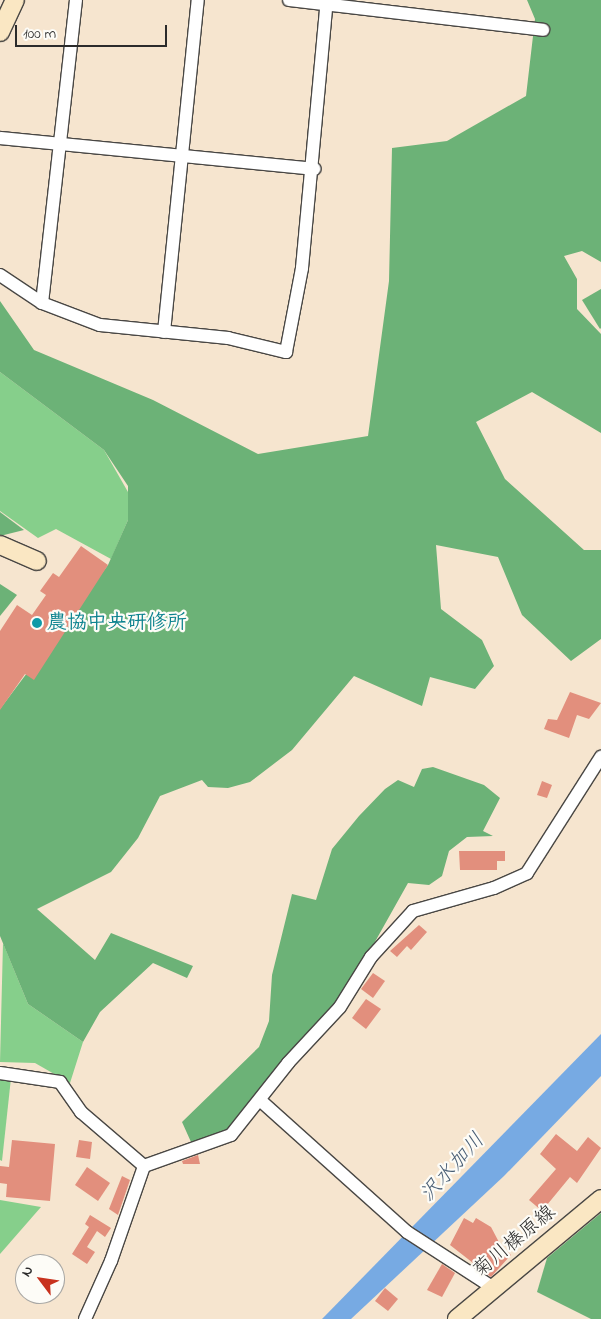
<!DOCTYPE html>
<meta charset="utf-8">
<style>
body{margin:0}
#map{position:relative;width:601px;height:1319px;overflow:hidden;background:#f6e5cf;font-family:"Indie Flower","Klee One",sans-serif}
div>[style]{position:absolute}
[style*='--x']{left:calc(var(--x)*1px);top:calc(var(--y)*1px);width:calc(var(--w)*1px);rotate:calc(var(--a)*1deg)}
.green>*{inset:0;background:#86cf8b}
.forest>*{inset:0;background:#6cb277}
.water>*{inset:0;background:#77aae3}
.building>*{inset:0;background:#e28f7d}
.roads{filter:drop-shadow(1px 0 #494744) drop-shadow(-1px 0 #494744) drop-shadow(0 1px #494744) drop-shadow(0 -1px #494744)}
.street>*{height:12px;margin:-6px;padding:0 6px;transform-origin:6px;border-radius:6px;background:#fff}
.secondary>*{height:18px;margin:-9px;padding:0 9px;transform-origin:9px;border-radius:9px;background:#fae7c3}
.dots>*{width:14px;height:14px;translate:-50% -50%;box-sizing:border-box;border:2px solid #fdfcf7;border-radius:50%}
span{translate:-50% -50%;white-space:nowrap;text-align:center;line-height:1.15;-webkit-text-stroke:4.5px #fdfcf7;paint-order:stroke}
.culture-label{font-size:20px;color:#0d838f;font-weight:700}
.left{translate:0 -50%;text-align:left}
.street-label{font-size:20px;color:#2b2b2b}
.water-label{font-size:21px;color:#495e75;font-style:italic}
.north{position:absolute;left:15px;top:1254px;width:50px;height:50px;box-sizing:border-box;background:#fdfcf7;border:1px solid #a9a8a5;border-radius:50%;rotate:301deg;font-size:14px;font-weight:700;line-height:20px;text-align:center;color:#2b2b2b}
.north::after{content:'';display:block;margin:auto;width:18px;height:22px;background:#c8321e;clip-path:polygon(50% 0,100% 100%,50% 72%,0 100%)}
.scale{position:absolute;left:15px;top:25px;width:152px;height:22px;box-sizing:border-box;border:2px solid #2b2b2b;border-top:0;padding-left:6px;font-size:15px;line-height:18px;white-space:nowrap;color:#2b2b2b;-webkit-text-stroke:4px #fdfcf7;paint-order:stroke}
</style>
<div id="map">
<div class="green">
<i style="clip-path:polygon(0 372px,104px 450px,128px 492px,128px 520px,111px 559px,56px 529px,38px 538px,0 511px)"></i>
<i style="clip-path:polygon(3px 943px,28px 1004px,83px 1042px,70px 1083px,35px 1063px,0 1062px)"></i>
<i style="clip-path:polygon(0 1078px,11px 1078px,2px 1161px,0 1160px)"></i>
<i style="clip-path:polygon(0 1200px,41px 1207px,0 1254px)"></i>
</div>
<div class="forest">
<i style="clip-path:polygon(527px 0,601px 0,601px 262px,582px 251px,564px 256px,577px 279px,577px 309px,601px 334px,601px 433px,532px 392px,476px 422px,505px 479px,584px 550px,601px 550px,601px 639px,571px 661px,522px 615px,498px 557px,436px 545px,441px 609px,482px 640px,494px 666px,475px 689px,430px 677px,422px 706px,354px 676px,292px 750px,250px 782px,228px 788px,208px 787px,202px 780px,160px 796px,138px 838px,111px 872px,37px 909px,95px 960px,111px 933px,193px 966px,187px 978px,153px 963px,100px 1012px,83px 1042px,28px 1004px,0 936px,0 709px,108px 565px,128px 520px,128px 486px,104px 450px,0 372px,0 301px,34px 350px,153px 400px,258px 454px,368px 436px,389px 281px,392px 148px,447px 141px,526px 96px,535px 19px)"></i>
<i style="clip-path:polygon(601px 289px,601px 328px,600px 329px,582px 300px)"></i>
<i style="clip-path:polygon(0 512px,24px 530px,0 536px)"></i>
<i style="clip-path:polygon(0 584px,17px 595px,0 616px)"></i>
<i style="clip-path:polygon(433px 767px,484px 785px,500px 798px,483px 831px,493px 836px,467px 837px,449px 851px,442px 876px,429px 885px,408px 883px,349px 988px,297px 1045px,235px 1131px,191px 1142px,182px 1122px,259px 1047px,269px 1021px,272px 975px,292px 894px,316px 900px,332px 849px,359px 816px,385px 789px,398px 780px,414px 787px,422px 769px)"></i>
<i style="clip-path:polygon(601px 1213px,601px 1319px,591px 1319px,537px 1292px,547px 1258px)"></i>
</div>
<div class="water">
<i style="clip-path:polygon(601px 1034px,601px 1076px,504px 1176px,351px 1319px,322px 1319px)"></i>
</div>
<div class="building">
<i style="clip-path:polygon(81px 546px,108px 565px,34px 680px,25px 674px,0 710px,0 631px,17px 605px,32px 615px,46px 595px,40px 591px,53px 573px,59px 577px)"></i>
<i style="clip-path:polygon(570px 692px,601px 703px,589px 719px,577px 715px,569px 738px,544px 729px,548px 719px,557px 720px)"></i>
<i style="clip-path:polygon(542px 781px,552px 785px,547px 798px,537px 795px)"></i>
<i style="clip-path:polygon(459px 851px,505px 851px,505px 861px,497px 861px,497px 870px,460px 870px)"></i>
<i style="clip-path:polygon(419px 925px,427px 932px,411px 950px,407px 946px,397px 957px,390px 951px)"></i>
<i style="clip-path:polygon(373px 973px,385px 981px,373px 998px,361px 989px)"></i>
<i style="clip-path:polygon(366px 999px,381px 1009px,366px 1029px,352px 1018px)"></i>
<i style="clip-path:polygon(556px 1134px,577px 1151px,588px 1137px,601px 1148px,577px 1183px,570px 1177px,542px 1211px,529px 1200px,556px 1169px,540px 1154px)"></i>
<i style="clip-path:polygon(12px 1140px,55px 1144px,50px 1201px,6px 1197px,7px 1184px,0 1183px,0 1166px,9px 1167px)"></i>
<i style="clip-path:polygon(79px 1140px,92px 1142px,90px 1159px,76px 1157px)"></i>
<i style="clip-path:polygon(198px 1155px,200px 1164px,183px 1164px,182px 1161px)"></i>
<i style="clip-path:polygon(87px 1167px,110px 1183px,98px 1201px,75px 1185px)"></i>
<i style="clip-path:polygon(122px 1176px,130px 1180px,118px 1215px,109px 1209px)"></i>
<i style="clip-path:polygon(90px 1215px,111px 1228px,105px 1237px,97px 1231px,87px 1247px,95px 1252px,87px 1264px,72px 1254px,89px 1227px,85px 1224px)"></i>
<i style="clip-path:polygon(464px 1218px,473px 1223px,476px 1218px,491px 1227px,501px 1246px,511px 1255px,491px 1277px,450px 1245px)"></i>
<i style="clip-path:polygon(442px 1264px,455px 1273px,442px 1297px,427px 1290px)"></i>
<i style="clip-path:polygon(385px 1288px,398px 1299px,388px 1311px,375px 1301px)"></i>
</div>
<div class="roads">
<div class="street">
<i style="--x:289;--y:0;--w:256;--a:6.7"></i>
<i style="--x:0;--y:138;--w:316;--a:5.6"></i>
<i style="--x:0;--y:275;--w:50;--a:33.7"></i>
<i style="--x:42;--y:303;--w:62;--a:20.8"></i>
<i style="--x:100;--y:325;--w:129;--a:5.8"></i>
<i style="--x:228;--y:338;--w:60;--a:13.6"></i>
<i style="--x:286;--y:352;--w:86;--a:-79.2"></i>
<i style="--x:302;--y:268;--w:269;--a:-84.7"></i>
<i style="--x:42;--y:303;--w:305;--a:-83.6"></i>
<i style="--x:164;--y:332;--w:334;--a:-84.2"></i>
<i style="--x:0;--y:1073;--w:61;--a:8.5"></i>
<i style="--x:60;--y:1082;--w:37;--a:55"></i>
<i style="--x:81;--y:1112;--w:83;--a:40.6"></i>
<i style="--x:261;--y:1101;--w:196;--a:41.9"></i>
<i style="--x:407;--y:1232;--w:101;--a:32.9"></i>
<i style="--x:85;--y:1319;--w:64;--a:-65.9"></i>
<i style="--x:111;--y:1261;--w:101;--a:-70.8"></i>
<i style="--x:144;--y:1166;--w:92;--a:-19.6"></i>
<i style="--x:231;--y:1135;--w:92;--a:-51.6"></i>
<i style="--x:288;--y:1063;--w:76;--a:-47.1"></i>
<i style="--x:340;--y:1007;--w:59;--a:-58.2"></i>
<i style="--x:371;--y:957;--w:62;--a:-47.6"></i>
<i style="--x:413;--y:911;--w:84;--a:-15.9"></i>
<i style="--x:494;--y:888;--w:36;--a:-24"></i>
<i style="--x:527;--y:873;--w:138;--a:-57.5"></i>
</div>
<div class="secondary">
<i style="--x:0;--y:32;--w:35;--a:-65"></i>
<i style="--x:0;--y:545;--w:40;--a:23.4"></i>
<i style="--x:457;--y:1319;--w:187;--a:-39.8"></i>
</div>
</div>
<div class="dots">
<i style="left:37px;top:623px;background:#0f9aa8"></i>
</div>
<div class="culture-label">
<span class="left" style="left:47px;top:623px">農協中央研修所</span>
</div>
<div class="street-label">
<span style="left:515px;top:1242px;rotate:-40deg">菊川榛原線</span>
</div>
<div class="water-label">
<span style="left:453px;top:1168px;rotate:-48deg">沢水加川</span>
</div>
<div class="north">N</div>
<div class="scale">100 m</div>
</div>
